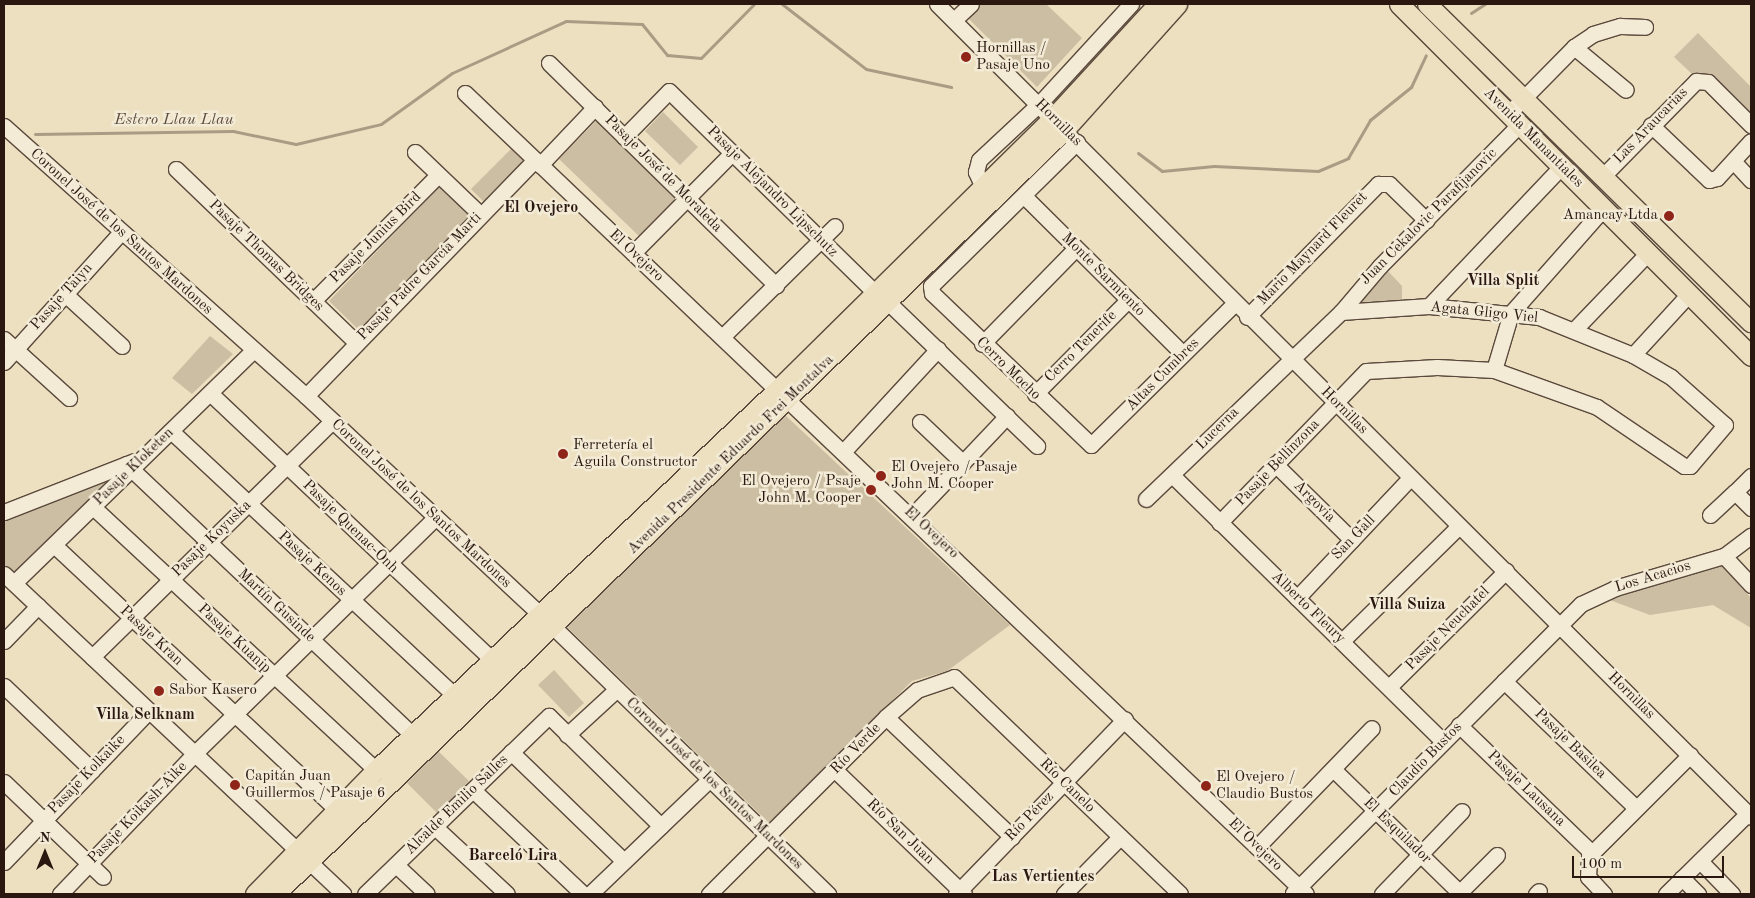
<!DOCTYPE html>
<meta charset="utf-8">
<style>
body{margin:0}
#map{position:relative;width:1755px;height:898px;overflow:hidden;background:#ece0c0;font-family:"Old Standard TT",serif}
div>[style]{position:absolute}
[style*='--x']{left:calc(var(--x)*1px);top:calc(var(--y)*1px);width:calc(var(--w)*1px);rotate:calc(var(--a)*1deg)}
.green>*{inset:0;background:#cbbea2}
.stream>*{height:3px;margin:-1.5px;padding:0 1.5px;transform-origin:1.5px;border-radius:1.5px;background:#aa9c84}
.roads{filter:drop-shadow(1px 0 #5a493c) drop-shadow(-1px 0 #5a493c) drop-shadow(0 1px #5a493c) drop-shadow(0 -1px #5a493c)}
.minor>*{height:15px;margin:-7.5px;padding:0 7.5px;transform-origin:7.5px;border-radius:7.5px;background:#f3ebd6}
.major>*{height:19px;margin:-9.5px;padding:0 9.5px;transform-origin:9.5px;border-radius:9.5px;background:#ece0c0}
.dots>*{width:14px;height:14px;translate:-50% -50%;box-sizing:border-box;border:2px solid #f3ebd6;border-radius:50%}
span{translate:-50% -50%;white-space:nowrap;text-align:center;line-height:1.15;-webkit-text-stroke:5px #f3ebd6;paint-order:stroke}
.poi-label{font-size:15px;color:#291710}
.left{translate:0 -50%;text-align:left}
.right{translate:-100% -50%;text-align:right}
.street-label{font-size:15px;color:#291710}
.water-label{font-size:16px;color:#5d4c3e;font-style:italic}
.neighbourhood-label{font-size:16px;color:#291710;font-weight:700}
.frame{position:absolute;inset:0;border:5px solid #291710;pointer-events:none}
.north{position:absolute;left:20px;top:828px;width:50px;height:50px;-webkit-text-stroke:4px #f3ebd6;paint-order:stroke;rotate:0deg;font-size:14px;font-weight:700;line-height:20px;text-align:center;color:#291710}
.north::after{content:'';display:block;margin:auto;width:18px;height:22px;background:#291710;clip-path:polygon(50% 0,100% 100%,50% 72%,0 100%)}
.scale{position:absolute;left:1572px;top:856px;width:152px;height:22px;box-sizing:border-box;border:2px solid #291710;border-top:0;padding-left:6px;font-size:15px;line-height:18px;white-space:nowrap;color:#291710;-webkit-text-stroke:4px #f3ebd6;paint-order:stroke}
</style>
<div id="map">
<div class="green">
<i style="clip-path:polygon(977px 4px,1046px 4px,1082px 38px,1037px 87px,966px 16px)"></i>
<i style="clip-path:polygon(1698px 33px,1751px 87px,1751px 116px,1712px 75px,1692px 74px,1674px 57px)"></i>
<i style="clip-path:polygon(663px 112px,698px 147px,680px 165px,645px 131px)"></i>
<i style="clip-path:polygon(597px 120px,679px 198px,641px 238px,559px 159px)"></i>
<i style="clip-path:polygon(514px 146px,528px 160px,486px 204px,471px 189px)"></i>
<i style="clip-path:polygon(439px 187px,472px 218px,361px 332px,329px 301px)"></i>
<i style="clip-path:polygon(1386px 269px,1402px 286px,1402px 304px,1356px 307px,1353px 302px)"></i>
<i style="clip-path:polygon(210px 336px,233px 354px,192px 394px,172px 378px)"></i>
<i style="clip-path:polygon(785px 415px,1010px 625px,947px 671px,912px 681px,769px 823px,565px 625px)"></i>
<i style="clip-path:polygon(125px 470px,11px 583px,4px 575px,4px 522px)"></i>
<i style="clip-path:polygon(1722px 566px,1751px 598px,1751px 628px,1713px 605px,1650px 615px,1607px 599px)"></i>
<i style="clip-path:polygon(554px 670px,584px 703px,569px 717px,538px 685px)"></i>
<i style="clip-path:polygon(438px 751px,469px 781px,438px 814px,407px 783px)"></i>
</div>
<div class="stream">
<i style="--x:782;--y:4;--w:106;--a:37.7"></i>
<i style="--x:866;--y:69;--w:87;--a:12"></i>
<i style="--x:1471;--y:13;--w:17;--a:-33"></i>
<i style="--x:35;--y:134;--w:198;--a:-0.9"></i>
<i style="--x:233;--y:131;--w:64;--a:11.7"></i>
<i style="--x:296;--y:144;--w:87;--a:-13.2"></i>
<i style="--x:381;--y:124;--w:87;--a:-35.7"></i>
<i style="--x:452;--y:73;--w:125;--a:-24.5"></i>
<i style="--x:566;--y:21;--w:76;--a:2.3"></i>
<i style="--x:642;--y:24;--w:40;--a:51"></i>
<i style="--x:667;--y:55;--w:34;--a:5"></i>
<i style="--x:701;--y:58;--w:76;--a:-45.5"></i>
<i style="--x:1138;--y:153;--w:30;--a:37"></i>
<i style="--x:1162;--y:171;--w:52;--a:-5.5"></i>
<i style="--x:1214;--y:166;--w:104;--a:2.8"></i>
<i style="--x:1318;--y:171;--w:33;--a:-23"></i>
<i style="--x:1348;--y:158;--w:44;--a:-59.9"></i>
<i style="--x:1370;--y:120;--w:53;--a:-38.8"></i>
<i style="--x:1411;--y:87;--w:35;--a:-65"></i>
</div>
<div class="roads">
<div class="minor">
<i style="--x:937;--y:4;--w:1150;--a:44.96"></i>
<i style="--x:954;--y:20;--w:23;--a:-43"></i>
<i style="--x:1574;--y:47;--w:67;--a:39.6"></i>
<i style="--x:549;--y:63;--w:318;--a:44.4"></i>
<i style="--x:465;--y:93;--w:1161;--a:43.6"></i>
<i style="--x:1509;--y:113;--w:93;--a:-45.4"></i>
<i style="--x:1574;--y:47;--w:23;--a:-34"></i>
<i style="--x:1593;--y:34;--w:28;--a:-17"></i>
<i style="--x:1620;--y:26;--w:25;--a:2"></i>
<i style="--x:1651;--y:125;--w:80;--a:43.5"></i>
<i style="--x:1709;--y:180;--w:8;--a:-14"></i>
<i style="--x:1717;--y:178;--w:50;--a:-47.4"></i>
<i style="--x:4;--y:126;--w:405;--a:41.8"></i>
<i style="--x:306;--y:396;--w:317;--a:43"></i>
<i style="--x:538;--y:612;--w:405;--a:44.2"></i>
<i style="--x:624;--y:137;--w:64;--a:-45.6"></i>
<i style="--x:669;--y:91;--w:289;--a:44.4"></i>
<i style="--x:1077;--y:142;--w:205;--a:135.4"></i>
<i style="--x:931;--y:286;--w:7;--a:82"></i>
<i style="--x:932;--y:293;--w:220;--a:43.7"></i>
<i style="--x:1091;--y:445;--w:201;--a:-44.6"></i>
<i style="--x:415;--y:152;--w:91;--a:43.7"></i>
<i style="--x:1734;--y:162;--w:25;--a:47"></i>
<i style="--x:540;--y:165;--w:80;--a:-46.5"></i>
<i style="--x:176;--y:169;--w:250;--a:43.9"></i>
<i style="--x:1604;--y:175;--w:132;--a:-45.6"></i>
<i style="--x:1696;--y:81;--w:12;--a:5"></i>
<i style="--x:1708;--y:82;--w:61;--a:45"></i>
<i style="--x:983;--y:187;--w:17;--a:-115"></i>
<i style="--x:976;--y:172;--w:12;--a:-76"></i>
<i style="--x:979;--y:160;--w:82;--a:-43"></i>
<i style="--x:1039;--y:104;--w:136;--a:-47.4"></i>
<i style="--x:1024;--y:196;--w:224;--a:44.8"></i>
<i style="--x:633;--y:253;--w:141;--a:-45.3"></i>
<i style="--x:65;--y:294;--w:77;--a:42.4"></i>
<i style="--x:313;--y:301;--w:177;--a:-45.2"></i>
<i style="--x:889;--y:303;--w:206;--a:44"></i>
<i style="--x:1429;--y:306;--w:192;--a:-46.5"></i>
<i style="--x:1341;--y:312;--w:60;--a:-49.7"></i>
<i style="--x:1380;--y:266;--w:199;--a:-45.4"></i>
<i style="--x:1247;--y:317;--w:187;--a:-45.4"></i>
<i style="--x:1378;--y:184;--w:11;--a:0"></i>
<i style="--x:1389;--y:184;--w:52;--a:44.2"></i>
<i style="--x:1574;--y:330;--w:105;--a:-46.2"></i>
<i style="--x:722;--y:337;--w:158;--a:-44.5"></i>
<i style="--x:4;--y:339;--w:88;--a:42.2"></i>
<i style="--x:982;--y:344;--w:133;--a:-45.6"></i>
<i style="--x:1633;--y:355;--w:81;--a:-47.5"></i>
<i style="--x:4;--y:362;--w:173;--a:-48"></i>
<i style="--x:1494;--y:370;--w:59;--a:-73.4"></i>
<i style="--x:1511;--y:313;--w:139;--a:-48.5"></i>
<i style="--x:210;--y:393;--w:387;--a:43.4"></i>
<i style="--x:1035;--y:394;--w:132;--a:-45.3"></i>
<i style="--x:306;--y:396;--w:329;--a:-45.9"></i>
<i style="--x:920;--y:422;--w:59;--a:43.6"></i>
<i style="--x:171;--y:431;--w:388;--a:43"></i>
<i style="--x:843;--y:452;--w:140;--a:-47.3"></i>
<i style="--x:126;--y:464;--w:406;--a:43.4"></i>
<i style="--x:1275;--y:464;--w:108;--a:44.6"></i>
<i style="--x:1172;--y:475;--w:380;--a:44.5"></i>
<i style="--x:1751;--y:476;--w:23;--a:135"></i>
<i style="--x:1735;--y:492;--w:23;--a:45"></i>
<i style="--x:1146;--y:499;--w:270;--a:-43.8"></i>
<i style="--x:1341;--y:312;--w:88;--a:-3.9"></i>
<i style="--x:1429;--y:306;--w:111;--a:5.7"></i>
<i style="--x:1539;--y:317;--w:101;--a:22"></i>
<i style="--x:1633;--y:355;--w:44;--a:30.1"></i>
<i style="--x:1671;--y:377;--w:72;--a:41.6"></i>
<i style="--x:1725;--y:425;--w:54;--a:130.5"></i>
<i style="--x:1690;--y:466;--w:6;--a:180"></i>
<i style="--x:1684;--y:466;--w:105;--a:-145.9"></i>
<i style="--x:1597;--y:407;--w:109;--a:-160.2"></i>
<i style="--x:1494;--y:370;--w:57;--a:-177"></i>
<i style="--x:1437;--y:367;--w:71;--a:176.8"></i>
<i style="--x:1366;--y:371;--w:211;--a:134"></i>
<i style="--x:93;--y:507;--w:386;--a:42.9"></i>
<i style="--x:4;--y:512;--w:140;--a:-21.4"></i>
<i style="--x:1710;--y:515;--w:34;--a:-43"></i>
<i style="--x:912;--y:516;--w:138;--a:-46.5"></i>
<i style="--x:54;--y:545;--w:386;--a:43.1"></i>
<i style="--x:1724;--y:556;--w:40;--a:47"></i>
<i style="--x:4;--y:574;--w:466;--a:43.3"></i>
<i style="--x:14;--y:583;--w:334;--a:-44.2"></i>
<i style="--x:1297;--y:598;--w:165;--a:-46.7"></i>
<i style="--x:4;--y:641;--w:49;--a:-45.8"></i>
<i style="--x:1342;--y:641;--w:164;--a:-44.5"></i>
<i style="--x:92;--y:657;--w:337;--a:-44.5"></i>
<i style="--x:1504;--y:681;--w:183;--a:43.9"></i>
<i style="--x:4;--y:686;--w:122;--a:43.7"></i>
<i style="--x:1389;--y:687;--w:165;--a:-44.8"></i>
<i style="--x:886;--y:717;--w:174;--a:43.6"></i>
<i style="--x:1459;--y:725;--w:185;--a:43.9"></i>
<i style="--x:567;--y:735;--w:68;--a:-42.6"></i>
<i style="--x:511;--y:752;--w:157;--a:44"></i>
<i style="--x:1333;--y:769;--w:179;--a:44.3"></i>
<i style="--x:835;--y:770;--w:179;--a:43.9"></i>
<i style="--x:4;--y:782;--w:137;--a:43.8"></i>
<i style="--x:473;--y:790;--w:151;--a:43.4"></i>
<i style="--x:435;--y:827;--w:98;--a:42.9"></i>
<i style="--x:1257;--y:847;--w:165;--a:-46"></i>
<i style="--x:1700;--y:861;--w:46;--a:45.9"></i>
<i style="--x:4;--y:862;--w:209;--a:-46.2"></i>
<i style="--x:396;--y:865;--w:42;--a:43.1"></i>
<i style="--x:1682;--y:878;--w:23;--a:45"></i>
<i style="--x:1293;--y:893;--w:408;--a:-45.1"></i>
<i style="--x:1581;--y:604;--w:38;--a:-25"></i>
<i style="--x:1615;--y:588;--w:114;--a:-16.4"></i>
<i style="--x:1724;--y:556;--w:34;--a:-37"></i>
<i style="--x:60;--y:894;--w:195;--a:-46.2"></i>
<i style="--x:195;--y:753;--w:337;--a:-44.4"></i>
<i style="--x:365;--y:894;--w:256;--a:-44.1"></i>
<i style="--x:549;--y:716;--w:157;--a:44.5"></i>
<i style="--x:590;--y:894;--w:166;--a:-43.8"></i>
<i style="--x:709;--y:894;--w:250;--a:-45"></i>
<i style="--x:886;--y:717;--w:41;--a:-41.1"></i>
<i style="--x:917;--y:690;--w:39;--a:-19"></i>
<i style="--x:954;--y:677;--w:313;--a:43.8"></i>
<i style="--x:956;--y:894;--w:243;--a:-46"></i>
<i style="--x:1064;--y:894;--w:80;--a:-45.5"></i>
<i style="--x:1382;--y:894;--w:115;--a:-46.1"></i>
<i style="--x:1458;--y:894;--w:55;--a:-45"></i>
<i style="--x:1536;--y:894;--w:4;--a:-45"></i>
<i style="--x:1604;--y:894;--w:23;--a:-133"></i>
<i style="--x:1588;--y:877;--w:21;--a:-87"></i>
<i style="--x:1589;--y:856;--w:143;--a:-45"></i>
<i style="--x:1666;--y:894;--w:115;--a:-44.6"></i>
</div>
<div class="major">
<i style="--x:1399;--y:4;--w:498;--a:45"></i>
<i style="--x:1427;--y:4;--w:454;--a:44.5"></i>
<i style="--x:255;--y:894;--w:173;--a:-45.7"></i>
<i style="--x:376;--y:770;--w:554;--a:-43.46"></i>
<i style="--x:778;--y:389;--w:386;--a:-44.6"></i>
<i style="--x:1053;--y:118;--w:155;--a:-47.4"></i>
<i style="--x:275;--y:894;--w:1100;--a:-44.08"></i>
<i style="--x:1065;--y:129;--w:168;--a:-48.1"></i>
</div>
</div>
<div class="dots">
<i style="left:966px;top:57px;background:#8f2418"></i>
<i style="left:1669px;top:216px;background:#8f2418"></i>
<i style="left:563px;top:454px;background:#8f2418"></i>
<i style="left:881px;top:476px;background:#8f2418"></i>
<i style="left:871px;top:490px;background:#8f2418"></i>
<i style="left:159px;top:691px;background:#8f2418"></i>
<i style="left:235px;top:785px;background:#8f2418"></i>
<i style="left:1206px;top:786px;background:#8f2418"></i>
</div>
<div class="poi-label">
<span class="left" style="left:976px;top:57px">Hornillas /<br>Pasaje Uno</span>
<span class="right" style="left:1658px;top:216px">Amancay Ltda</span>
<span class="left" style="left:573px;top:454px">Ferretería el<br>Aguila Constructor</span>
<span class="left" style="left:891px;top:476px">El Ovejero / Pasaje<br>John M. Cooper</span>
<span class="right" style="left:861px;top:490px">El Ovejero / Psaje<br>John M. Cooper</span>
<span class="left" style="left:169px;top:691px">Sabor Kasero</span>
<span class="left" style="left:245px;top:785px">Capitán Juan<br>Guillermos / Pasaje 6</span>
<span class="left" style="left:1216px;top:786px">El Ovejero /<br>Claudio Bustos</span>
</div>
<div class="street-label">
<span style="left:1058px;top:123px;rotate:45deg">Hornillas</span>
<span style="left:1651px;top:126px;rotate:-46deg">Las Araucarias</span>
<span style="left:1533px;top:138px;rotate:45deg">Avenida Manantiales</span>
<span style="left:663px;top:174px;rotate:45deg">Pasaje José de Moraleda</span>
<span style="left:772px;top:192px;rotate:45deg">Pasaje Alejandro Lipschutz</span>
<span style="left:1429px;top:217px;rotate:-45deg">Juan Cekalovic Parafijanovic</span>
<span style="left:121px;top:232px;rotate:42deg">Coronel José de los Santos Mardones</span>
<span style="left:376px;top:238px;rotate:-45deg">Pasaje Junius Bird</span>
<span style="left:1313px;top:249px;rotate:-46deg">Mario Maynard Fleuret</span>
<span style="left:266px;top:256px;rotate:44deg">Pasaje Thomas Bridges</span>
<span style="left:636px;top:256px;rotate:43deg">El Ovejero</span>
<span style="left:1103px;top:275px;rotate:45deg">Monte Sarmiento</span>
<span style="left:420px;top:277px;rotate:-46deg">Pasaje Padre García Marti</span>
<span style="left:62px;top:297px;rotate:-48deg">Pasaje Taiyn</span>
<span style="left:1484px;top:313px;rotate:6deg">Agata Gligo Viel</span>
<span style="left:1081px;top:347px;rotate:-45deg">Cerro Tenerife</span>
<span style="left:1008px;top:369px;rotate:44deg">Cerro Mocho</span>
<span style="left:1163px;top:375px;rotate:-45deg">Altas Cumbres</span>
<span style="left:1344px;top:411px;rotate:45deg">Hornillas</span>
<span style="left:1218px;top:429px;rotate:-45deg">Lucerna</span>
<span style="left:731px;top:455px;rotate:-44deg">Avenida Presidente Eduardo Frei Montalva</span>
<span style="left:1278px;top:463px;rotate:-46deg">Pasaje Bellinzona</span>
<span style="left:134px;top:467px;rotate:-44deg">Pasaje Kloketen</span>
<span style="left:1314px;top:502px;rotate:45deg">Argovia</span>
<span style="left:421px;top:504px;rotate:43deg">Coronel José de los Santos Mardones</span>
<span style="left:350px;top:527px;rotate:44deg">Pasaje Quenac-Onh</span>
<span style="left:931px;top:533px;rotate:43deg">El Ovejero</span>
<span style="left:1354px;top:538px;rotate:-46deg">San Gall</span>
<span style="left:212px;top:539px;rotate:-44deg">Pasaje Koyuska</span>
<span style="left:312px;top:564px;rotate:43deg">Pasaje Kenos</span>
<span style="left:1653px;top:577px;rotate:-17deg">Los Acacios</span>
<span style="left:276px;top:606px;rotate:43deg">Martín Gusinde</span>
<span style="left:1308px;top:608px;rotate:44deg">Alberto Fleury</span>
<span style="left:1448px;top:629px;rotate:-45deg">Pasaje Neuchatel</span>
<span style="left:151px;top:636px;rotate:43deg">Pasaje Kran</span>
<span style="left:234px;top:639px;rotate:43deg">Pasaje Kuanip</span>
<span style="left:1631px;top:696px;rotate:45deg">Hornillas</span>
<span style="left:1570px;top:744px;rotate:44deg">Pasaje Basilea</span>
<span style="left:856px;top:749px;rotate:-46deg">Río Verde</span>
<span style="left:1426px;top:760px;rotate:-46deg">Claudio Bustos</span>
<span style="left:87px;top:775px;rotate:-46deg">Pasaje Kolkaike</span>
<span style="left:714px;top:784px;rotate:44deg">Coronel José de los Santos Mardones</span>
<span style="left:1067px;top:786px;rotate:44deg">Río Canelo</span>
<span style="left:1526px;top:789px;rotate:44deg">Pasaje Lausana</span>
<span style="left:457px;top:805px;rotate:-44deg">Alcalde Emilio Salles</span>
<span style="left:138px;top:813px;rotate:-46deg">Pasaje Koikash-Aike</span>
<span style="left:1030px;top:817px;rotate:-46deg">Río Pérez</span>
<span style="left:1397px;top:831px;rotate:44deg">El Esquilador</span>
<span style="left:900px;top:832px;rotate:44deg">Río San Juan</span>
<span style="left:1255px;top:845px;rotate:44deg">El Ovejero</span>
</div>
<div class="water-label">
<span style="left:174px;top:120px">Estero Llau Llau</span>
</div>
<div class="neighbourhood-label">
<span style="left:541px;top:208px">El Ovejero</span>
<span style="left:1503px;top:281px">Villa Split</span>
<span style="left:1407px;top:605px">Villa Suiza</span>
<span style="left:145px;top:715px">Villa Selknam</span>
<span style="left:513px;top:856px">Barceló Lira</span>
<span style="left:1043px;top:877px">Las Vertientes</span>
</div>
<div class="frame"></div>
<div class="north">N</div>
<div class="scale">100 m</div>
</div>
